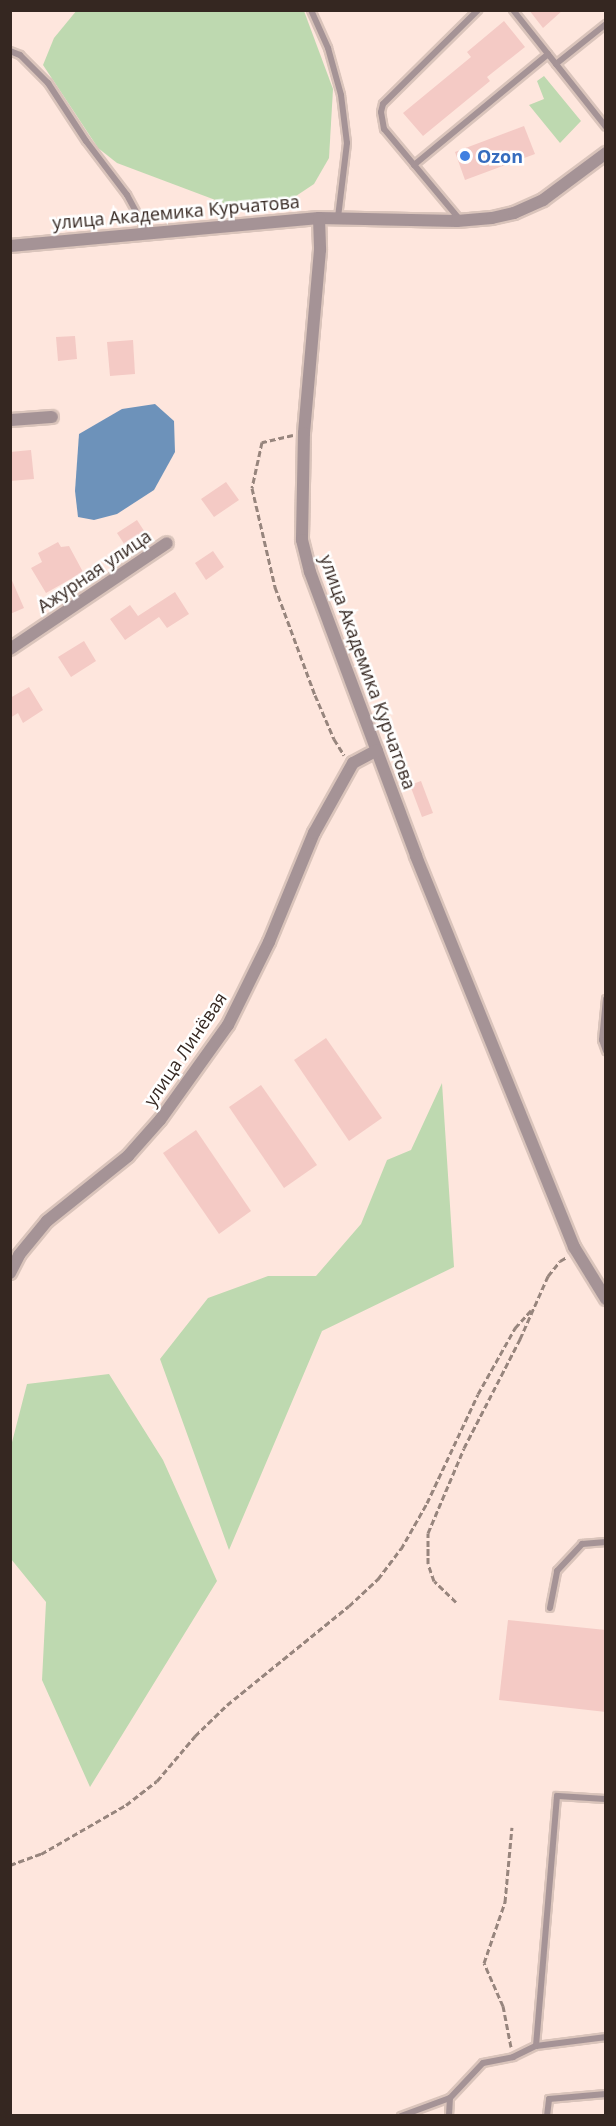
<!DOCTYPE html>
<meta charset="utf-8">
<style>
body{margin:0}
#map{position:relative;width:616px;height:2126px;overflow:hidden;background:#fee6dd;font-family:"Open Sans",sans-serif}
div>[style]{position:absolute}
[style*='--x']{left:calc(var(--x)*1px);top:calc(var(--y)*1px);width:calc(var(--w)*1px);rotate:calc(var(--a)*1deg)}
.green>*{inset:0;background:#bed9b0}
.water>*{inset:0;background:#6d92ba}
.building>*{inset:0;background:#f4cac5}
.path>*{height:3px;margin-top:-1.5px;transform-origin:0;background:repeating-linear-gradient(90deg,#97857d 0 6px,transparent 0 9px)}
.roads{filter:drop-shadow(2px 0 #dac4bb) drop-shadow(-2px 0 #dac4bb) drop-shadow(0 2px #dac4bb) drop-shadow(0 -2px #dac4bb)}
.lane>*{height:6px;margin:-3px;padding:0 3px;transform-origin:3px;border-radius:3px;background:#a59396}
.street>*{height:12px;margin:-6px;padding:0 6px;transform-origin:6px;border-radius:6px;background:#a59396}
.dots>*{width:16px;height:16px;translate:-50% -50%;box-sizing:border-box;border:3px solid #fff;border-radius:50%}
span{translate:-50% -50%;white-space:nowrap;text-align:center;line-height:1.15;-webkit-text-stroke:5px #fff;paint-order:stroke}
.shop-label{font-size:18px;color:#366cbe;font-weight:700}
.left{translate:0 -50%;text-align:left}
.street-label{font-size:18px;color:#352721}
.frame{position:absolute;inset:0;border:12px solid #352721;pointer-events:none}
</style>
<div id="map">
<div class="green">
<i style="clip-path:polygon(77px 10px,304px 11px,333px 89px,329px 158px,314px 184px,281px 206px,234px 207px,117px 163px,98px 148px,43px 65px,54px 38px)"></i>
<i style="clip-path:polygon(544px 76px,581px 121px,560px 143px,529px 105px,544px 99px,537px 81px)"></i>
<i style="clip-path:polygon(442px 1083px,454px 1267px,322px 1331px,229px 1550px,160px 1359px,208px 1298px,268px 1276px,316px 1276px,361px 1224px,387px 1160px,411px 1150px)"></i>
<i style="clip-path:polygon(109px 1374px,163px 1460px,217px 1581px,90px 1787px,42px 1680px,46px 1602px,11px 1559px,10px 1450px,27px 1384px)"></i>
</div>
<div class="water">
<i style="clip-path:polygon(155px 404px,174px 421px,175px 452px,154px 490px,117px 514px,94px 520px,78px 517px,75px 491px,79px 434px,122px 409px)"></i>
</div>
<div class="building">
<i style="clip-path:polygon(529px 10px,563px 10px,543px 28px)"></i>
<i style="clip-path:polygon(504px 21px,525px 47px,487px 77px,490px 81px,423px 136px,403px 113px,471px 57px,467px 52px)"></i>
<i style="clip-path:polygon(524px 126px,535px 154px,465px 180px,455px 152px)"></i>
<i style="clip-path:polygon(75px 336px,77px 359px,58px 361px,56px 337px)"></i>
<i style="clip-path:polygon(133px 340px,135px 374px,110px 376px,107px 342px)"></i>
<i style="clip-path:polygon(31px 450px,34px 479px,10px 481px,10px 452px)"></i>
<i style="clip-path:polygon(226px 482px,239px 500px,214px 517px,201px 499px)"></i>
<i style="clip-path:polygon(137px 520px,150px 540px,130px 553px,117px 533px)"></i>
<i style="clip-path:polygon(58px 542px,61px 547px,69px 546px,83px 572px,46px 593px,31px 568px,42px 562px,38px 553px)"></i>
<i style="clip-path:polygon(213px 551px,224px 567px,206px 580px,195px 563px)"></i>
<i style="clip-path:polygon(10px 576px,24px 608px,10px 614px)"></i>
<i style="clip-path:polygon(175px 592px,189px 614px,167px 628px,159px 617px,125px 640px,110px 619px,130px 605px,138px 616px)"></i>
<i style="clip-path:polygon(84px 641px,96px 661px,71px 677px,58px 657px)"></i>
<i style="clip-path:polygon(29px 687px,43px 710px,23px 723px,18px 713px,10px 718px,10px 698px)"></i>
<i style="clip-path:polygon(421px 781px,433px 813px,422px 817px,410px 785px)"></i>
<i style="clip-path:polygon(326px 1038px,382px 1118px,349px 1141px,294px 1060px)"></i>
<i style="clip-path:polygon(261px 1085px,317px 1165px,284px 1188px,229px 1107px)"></i>
<i style="clip-path:polygon(196px 1130px,251px 1211px,219px 1234px,163px 1153px)"></i>
<i style="clip-path:polygon(508px 1620px,606px 1630px,606px 1712px,499px 1700px)"></i>
</div>
<div class="path">
<i style="--x:293;--y:435;--w:32;--a:167"></i>
<i style="--x:262;--y:442;--w:47;--a:102.3"></i>
<i style="--x:252;--y:488;--w:102;--a:76.9"></i>
<i style="--x:275;--y:587;--w:115;--a:69.7"></i>
<i style="--x:315;--y:695;--w:48;--a:66.6"></i>
<i style="--x:334;--y:739;--w:19;--a:58"></i>
<i style="--x:456;--y:1602;--w:30;--a:-136"></i>
<i style="--x:434;--y:1581;--w:18;--a:-109"></i>
<i style="--x:428;--y:1564;--w:31;--a:-90"></i>
<i style="--x:428;--y:1533;--w:92;--a:-67"></i>
<i style="--x:464;--y:1448;--w:123;--a:-62.8"></i>
<i style="--x:520;--y:1339;--w:69;--a:-66"></i>
<i style="--x:548;--y:1276;--w:19;--a:-51"></i>
<i style="--x:560;--y:1261;--w:8;--a:-30"></i>
<i style="--x:10;--y:1865;--w:33;--a:-20"></i>
<i style="--x:41;--y:1854;--w:98;--a:-30"></i>
<i style="--x:126;--y:1805;--w:39;--a:-38"></i>
<i style="--x:157;--y:1781;--w:59;--a:-49.8"></i>
<i style="--x:195;--y:1736;--w:45;--a:-44.1"></i>
<i style="--x:227;--y:1705;--w:157;--a:-39.1"></i>
<i style="--x:349;--y:1606;--w:40;--a:-43"></i>
<i style="--x:378;--y:1579;--w:38;--a:-53"></i>
<i style="--x:401;--y:1549;--w:53;--a:-60.5"></i>
<i style="--x:427;--y:1503;--w:120;--a:-64.9"></i>
<i style="--x:478;--y:1394;--w:76;--a:-60.7"></i>
<i style="--x:515;--y:1328;--w:24;--a:-48"></i>
<i style="--x:511;--y:2047;--w:42;--a:-101"></i>
<i style="--x:503;--y:2006;--w:47;--a:-113.8"></i>
<i style="--x:484;--y:1963;--w:65;--a:-71"></i>
<i style="--x:505;--y:1902;--w:75;--a:-84.7"></i>
</div>
<div class="roads">
<div class="lane">
<i style="--x:311;--y:10;--w:42;--a:65.9"></i>
<i style="--x:328;--y:48;--w:49;--a:74.5"></i>
<i style="--x:341;--y:95;--w:48;--a:82.9"></i>
<i style="--x:347;--y:143;--w:75;--a:96.9"></i>
<i style="--x:513;--y:10;--w:149;--a:51.5"></i>
<i style="--x:10;--y:51;--w:11;--a:22"></i>
<i style="--x:20;--y:55;--w:40;--a:45"></i>
<i style="--x:48;--y:83;--w:69;--a:56.8"></i>
<i style="--x:86;--y:141;--w:68;--a:52.8"></i>
<i style="--x:127;--y:195;--w:42;--a:61.6"></i>
<i style="--x:556;--y:64;--w:64;--a:-38.7"></i>
<i style="--x:414;--y:165;--w:174;--a:-39.6"></i>
<i style="--x:461;--y:221;--w:120;--a:-129.9"></i>
<i style="--x:384;--y:129;--w:17;--a:-100"></i>
<i style="--x:381;--y:112;--w:8;--a:-76"></i>
<i style="--x:383;--y:104;--w:134;--a:-44.7"></i>
<i style="--x:606;--y:999;--w:41;--a:95.6"></i>
<i style="--x:602;--y:1040;--w:12;--a:70"></i>
<i style="--x:550;--y:1608;--w:38;--a:-79"></i>
<i style="--x:557;--y:1571;--w:37;--a:-47"></i>
<i style="--x:582;--y:1544;--w:24;--a:-5"></i>
<i style="--x:536;--y:2046;--w:251;--a:-85.2"></i>
<i style="--x:557;--y:1796;--w:49;--a:3.5"></i>
<i style="--x:401;--y:2116;--w:52;--a:-20.2"></i>
<i style="--x:449;--y:2116;--w:18;--a:-87"></i>
<i style="--x:450;--y:2098;--w:48;--a:-46.7"></i>
<i style="--x:483;--y:2063;--w:31;--a:-11"></i>
<i style="--x:513;--y:2057;--w:25;--a:-26"></i>
<i style="--x:536;--y:2046;--w:71;--a:-7.3"></i>
<i style="--x:547;--y:2116;--w:17;--a:-83"></i>
<i style="--x:549;--y:2099;--w:57;--a:-5"></i>
</div>
<div class="street">
<i style="--x:319;--y:218;--w:138;--a:1.2"></i>
<i style="--x:457;--y:221;--w:35;--a:-5"></i>
<i style="--x:492;--y:218;--w:23;--a:-13"></i>
<i style="--x:514;--y:213;--w:32;--a:-24"></i>
<i style="--x:543;--y:200;--w:79;--a:-36.7"></i>
<i style="--x:10;--y:246;--w:310;--a:-5.2"></i>
<i style="--x:319;--y:218;--w:32;--a:88"></i>
<i style="--x:320;--y:250;--w:184;--a:95"></i>
<i style="--x:304;--y:433;--w:107;--a:91.1"></i>
<i style="--x:302;--y:540;--w:33;--a:76"></i>
<i style="--x:310;--y:572;--w:303;--a:69.5"></i>
<i style="--x:416;--y:856;--w:422;--a:68"></i>
<i style="--x:574;--y:1247;--w:61;--a:58.4"></i>
<i style="--x:10;--y:420;--w:42;--a:-4.1"></i>
<i style="--x:10;--y:649;--w:189;--a:-34"></i>
<i style="--x:10;--y:1273;--w:20;--a:-63"></i>
<i style="--x:19;--y:1255;--w:44;--a:-50.5"></i>
<i style="--x:47;--y:1221;--w:104;--a:-38.7"></i>
<i style="--x:128;--y:1156;--w:48;--a:-48.4"></i>
<i style="--x:160;--y:1120;--w:117;--a:-54.4"></i>
<i style="--x:228;--y:1025;--w:93;--a:-63.7"></i>
<i style="--x:269;--y:942;--w:118;--a:-67.6"></i>
<i style="--x:314;--y:833;--w:80;--a:-60.9"></i>
<i style="--x:353;--y:763;--w:27;--a:-28"></i>
</div>
</div>
<div class="dots">
<i style="left:465px;top:156px;background:#3f7fe0"></i>
</div>
<div class="shop-label">
<span class="left" style="left:477px;top:156px">Ozon</span>
</div>
<div class="street-label">
<span style="left:176px;top:212px;rotate:-5deg">улица Академика Курчатова</span>
<span style="left:94px;top:571px;rotate:-34deg">Ажурная улица</span>
<span style="left:368px;top:672px;rotate:70deg">улица Академика Курчатова</span>
<span style="left:185px;top:1049px;rotate:-56deg">улица Линёвая</span>
</div>
<div class="frame"></div>
</div>
